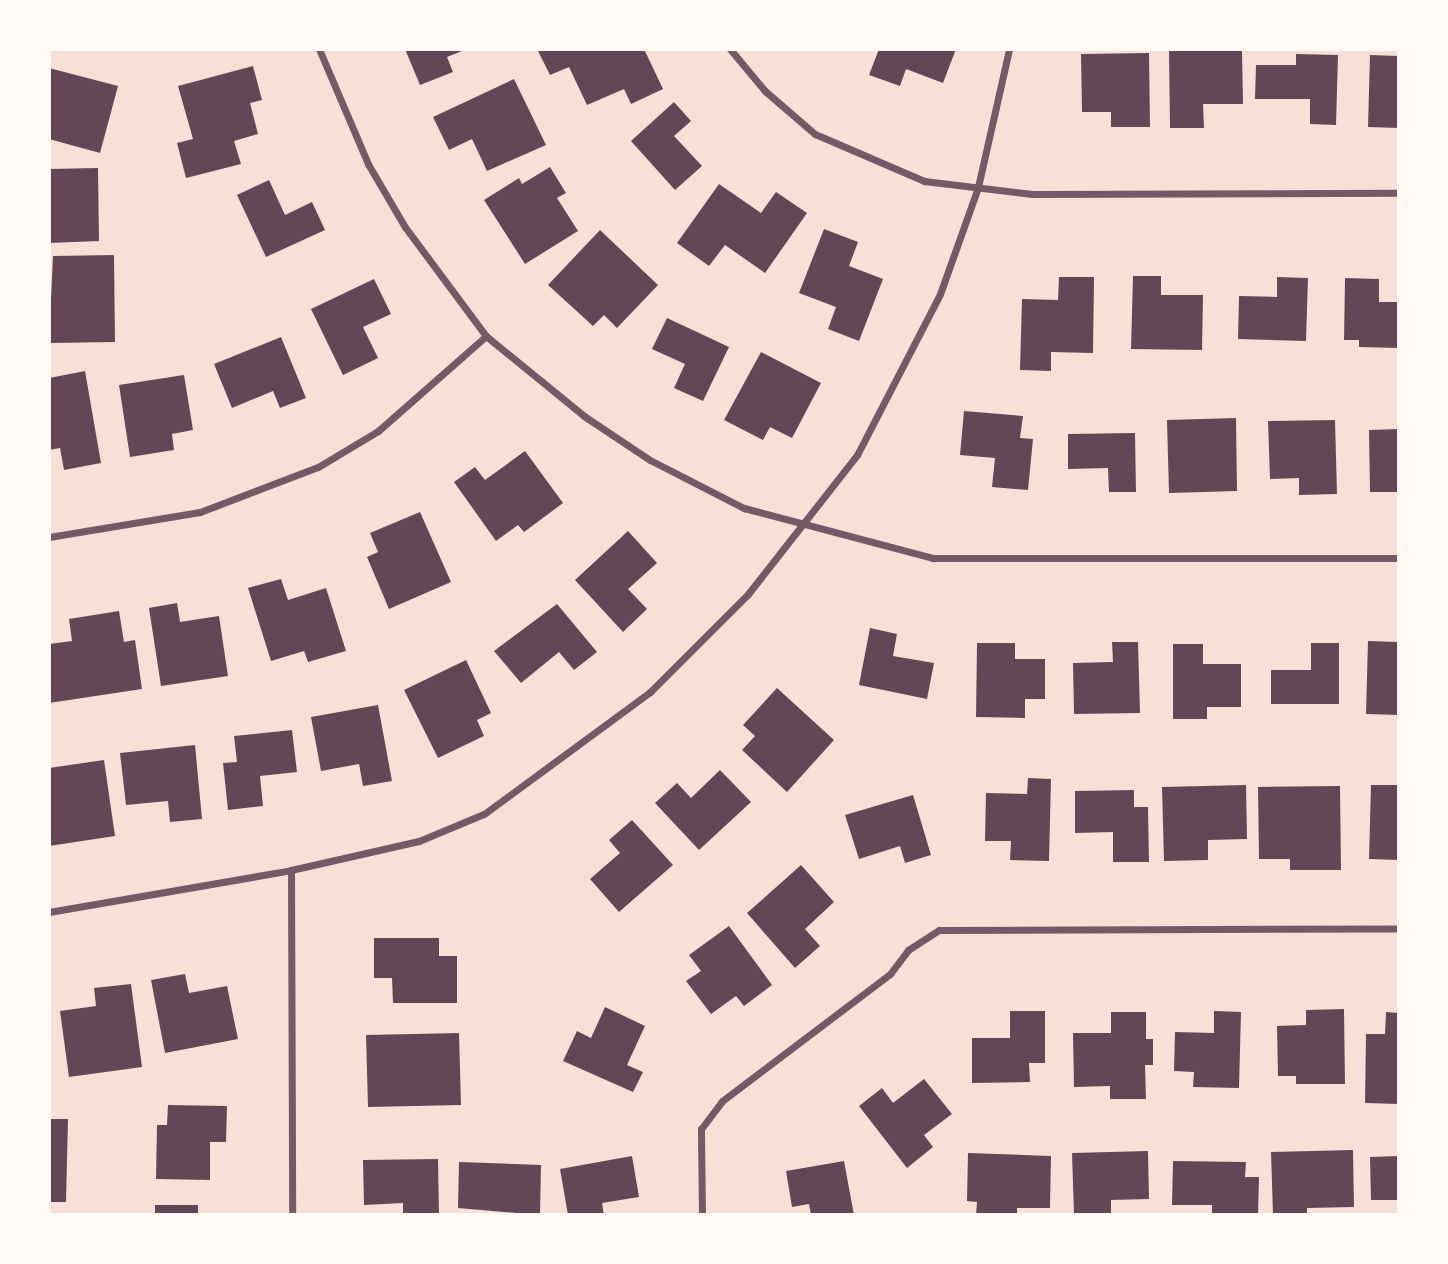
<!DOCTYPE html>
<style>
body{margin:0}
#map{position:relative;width:1448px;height:1264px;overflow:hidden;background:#f7e1d7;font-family:"Fira Sans Condensed",sans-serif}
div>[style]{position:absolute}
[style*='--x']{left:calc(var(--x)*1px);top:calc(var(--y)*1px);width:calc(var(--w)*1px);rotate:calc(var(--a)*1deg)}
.building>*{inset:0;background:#644757}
.minor>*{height:7px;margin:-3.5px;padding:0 3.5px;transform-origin:3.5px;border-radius:3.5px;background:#755966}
span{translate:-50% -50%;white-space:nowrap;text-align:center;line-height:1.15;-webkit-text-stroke:7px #fffaf5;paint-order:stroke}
.frame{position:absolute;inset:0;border:51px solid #fffaf5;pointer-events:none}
</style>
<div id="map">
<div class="building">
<i style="clip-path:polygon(405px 49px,467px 49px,447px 57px,453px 72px,420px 85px)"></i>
<i style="clip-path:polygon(537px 49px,644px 49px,663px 89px,631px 104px,624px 89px,587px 105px,569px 67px,550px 75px)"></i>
<i style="clip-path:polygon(879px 49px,956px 49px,943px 83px,906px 69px,900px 86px,869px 75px)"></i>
<i style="clip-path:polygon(1190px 49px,1242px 49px,1243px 104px,1203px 104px,1204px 128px,1170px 128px,1169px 51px)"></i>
<i style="clip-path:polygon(1149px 53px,1150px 127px,1111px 127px,1111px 112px,1082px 112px,1081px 54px)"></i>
<i style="clip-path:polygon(1296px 54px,1338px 55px,1336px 125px,1310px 124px,1310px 99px,1255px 99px,1256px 65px,1296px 65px)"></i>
<i style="clip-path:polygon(1370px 55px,1399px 56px,1399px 128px,1368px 127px)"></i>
<i style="clip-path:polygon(253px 66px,262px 100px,250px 103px,258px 134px,234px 141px,241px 164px,186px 178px,177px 143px,193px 139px,178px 86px)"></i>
<i style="clip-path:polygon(49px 68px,118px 86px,100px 153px,49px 139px)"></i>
<i style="clip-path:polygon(514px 79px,546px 145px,487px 171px,472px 139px,449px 150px,433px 117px)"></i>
<i style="clip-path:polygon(674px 102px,691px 121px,674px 136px,702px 166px,675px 190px,631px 141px)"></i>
<i style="clip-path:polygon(550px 167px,566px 193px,557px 198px,578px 231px,525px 264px,484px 200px,519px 178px,522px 184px)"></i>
<i style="clip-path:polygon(98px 168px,99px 241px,49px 243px,49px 169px)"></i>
<i style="clip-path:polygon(269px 180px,285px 215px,312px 202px,325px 230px,266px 257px,237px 195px)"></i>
<i style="clip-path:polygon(719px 184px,761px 213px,776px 192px,807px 213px,765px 273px,725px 245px,709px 266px,677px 243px)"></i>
<i style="clip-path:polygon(824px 229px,858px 242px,849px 266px,883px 279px,859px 341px,828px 329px,836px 307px,799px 293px)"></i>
<i style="clip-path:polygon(600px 230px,658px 285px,617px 328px,604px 315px,593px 326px,548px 285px)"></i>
<i style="clip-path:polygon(114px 255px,115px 342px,49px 343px,53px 256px)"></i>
<i style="clip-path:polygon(1133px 276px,1161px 276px,1161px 295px,1203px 295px,1202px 350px,1131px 349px)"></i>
<i style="clip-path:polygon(1059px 277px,1094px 277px,1093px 353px,1051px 352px,1051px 371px,1020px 370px,1022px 299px,1058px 300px)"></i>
<i style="clip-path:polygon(1277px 277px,1308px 278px,1306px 341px,1238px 339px,1239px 296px,1277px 297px)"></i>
<i style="clip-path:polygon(1345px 278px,1379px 279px,1379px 302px,1399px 302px,1399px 348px,1359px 347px,1359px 340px,1344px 340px)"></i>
<i style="clip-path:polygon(374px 279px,391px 314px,363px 327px,378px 358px,343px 375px,311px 309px)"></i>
<i style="clip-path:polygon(667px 318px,729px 347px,703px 401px,674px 388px,685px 364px,652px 349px)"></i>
<i style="clip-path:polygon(281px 337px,306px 398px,280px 408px,273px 391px,232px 408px,214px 364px)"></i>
<i style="clip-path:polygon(761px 352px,821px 383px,792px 438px,770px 427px,763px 440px,724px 420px)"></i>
<i style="clip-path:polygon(85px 371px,101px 463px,64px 470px,60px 448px,49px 450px,49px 378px)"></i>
<i style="clip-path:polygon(184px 375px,193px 430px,172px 434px,174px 450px,130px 457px,119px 385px)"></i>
<i style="clip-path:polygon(964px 411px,1023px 416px,1020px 438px,1033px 439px,1028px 490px,992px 487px,995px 458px,960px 455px)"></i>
<i style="clip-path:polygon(1236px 418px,1237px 491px,1169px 493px,1167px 420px)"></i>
<i style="clip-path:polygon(1335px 420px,1337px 494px,1299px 495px,1299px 478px,1270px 479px,1268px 421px)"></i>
<i style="clip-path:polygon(1399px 429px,1399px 492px,1370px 492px,1369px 430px)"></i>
<i style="clip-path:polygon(1135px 433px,1136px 492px,1109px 492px,1108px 468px,1068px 469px,1068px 434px)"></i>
<i style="clip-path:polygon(525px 451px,563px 503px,524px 532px,518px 525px,496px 541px,454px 482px,475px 467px,485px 480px)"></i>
<i style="clip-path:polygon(420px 512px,451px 582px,389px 609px,367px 557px,378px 552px,370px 533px)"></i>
<i style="clip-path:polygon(628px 531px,657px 563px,628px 589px,647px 609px,623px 632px,575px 580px)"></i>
<i style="clip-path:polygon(281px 579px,288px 600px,326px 588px,346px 651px,308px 662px,304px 651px,271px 661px,248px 588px)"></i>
<i style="clip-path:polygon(177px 603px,180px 622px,219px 616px,228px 676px,161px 686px,149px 608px)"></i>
<i style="clip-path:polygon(557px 604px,597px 652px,574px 670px,559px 652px,521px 683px,494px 651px)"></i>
<i style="clip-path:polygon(119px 611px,124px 642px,135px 640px,142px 689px,49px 703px,49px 644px,72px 641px,69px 619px)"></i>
<i style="clip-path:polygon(870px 628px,897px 634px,893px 656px,934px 663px,927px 699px,859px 685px)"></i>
<i style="clip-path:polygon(1368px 641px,1399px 642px,1399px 715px,1366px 714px)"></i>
<i style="clip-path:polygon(1112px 642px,1138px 642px,1140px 713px,1074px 714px,1073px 663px,1113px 662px)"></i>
<i style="clip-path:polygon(977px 643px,1015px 643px,1015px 659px,1045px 659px,1045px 699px,1025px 699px,1025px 718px,976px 717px)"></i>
<i style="clip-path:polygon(1311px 643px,1339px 643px,1339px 704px,1271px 704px,1271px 670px,1311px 670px)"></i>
<i style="clip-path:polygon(1173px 644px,1203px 644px,1203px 664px,1241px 664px,1241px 707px,1207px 707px,1207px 719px,1173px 719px)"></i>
<i style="clip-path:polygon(466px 660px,491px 713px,477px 720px,484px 736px,438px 758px,404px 690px)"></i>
<i style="clip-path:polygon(777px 688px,834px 740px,787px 792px,742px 750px,755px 736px,743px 725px)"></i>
<i style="clip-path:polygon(378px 705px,392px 781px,363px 786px,359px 764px,321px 771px,311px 717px)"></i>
<i style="clip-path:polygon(292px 730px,297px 772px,260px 776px,263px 806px,228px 810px,223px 763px,237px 762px,234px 736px)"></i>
<i style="clip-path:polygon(195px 745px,202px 819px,170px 822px,168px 801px,126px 805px,120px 753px)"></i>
<i style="clip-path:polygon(104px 760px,115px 836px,49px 846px,49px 768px)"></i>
<i style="clip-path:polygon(720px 770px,751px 802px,699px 850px,655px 803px,677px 783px,691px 798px)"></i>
<i style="clip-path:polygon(1028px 778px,1051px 779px,1049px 861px,1010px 860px,1011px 841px,985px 841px,986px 793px,1027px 794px)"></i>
<i style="clip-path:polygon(1246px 785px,1247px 839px,1208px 840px,1208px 860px,1164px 861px,1162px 787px)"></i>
<i style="clip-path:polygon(1371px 785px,1399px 785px,1399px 860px,1369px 859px)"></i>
<i style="clip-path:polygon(1340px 786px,1341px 870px,1290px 870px,1290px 859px,1259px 859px,1258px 787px)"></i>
<i style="clip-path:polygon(1134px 790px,1134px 807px,1148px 807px,1149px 862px,1113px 862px,1113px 832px,1075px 833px,1075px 791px)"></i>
<i style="clip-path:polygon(913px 795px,931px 855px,905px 863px,900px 846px,859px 859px,845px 815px)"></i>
<i style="clip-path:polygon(632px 820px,673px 865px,619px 912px,590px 879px,620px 853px,609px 840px)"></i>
<i style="clip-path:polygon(801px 865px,834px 902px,805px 929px,820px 946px,795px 968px,747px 913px)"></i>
<i style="clip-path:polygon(729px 926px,772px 985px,744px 1006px,736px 996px,711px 1014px,686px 981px,701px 971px,689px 955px)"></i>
<i style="clip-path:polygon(374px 938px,439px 938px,439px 956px,457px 956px,457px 1003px,393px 1003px,392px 978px,374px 978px)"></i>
<i style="clip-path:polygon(185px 974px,189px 993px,227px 986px,238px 1039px,165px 1053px,151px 980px)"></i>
<i style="clip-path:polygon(131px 984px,142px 1067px,69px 1077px,60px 1011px,96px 1006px,94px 988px)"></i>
<i style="clip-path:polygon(605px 1007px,645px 1026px,627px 1065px,643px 1072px,633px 1092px,563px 1061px,577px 1031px,591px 1038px)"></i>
<i style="clip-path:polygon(1344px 1009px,1345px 1084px,1296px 1084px,1296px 1076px,1278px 1076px,1277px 1026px,1306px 1025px,1306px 1010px)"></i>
<i style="clip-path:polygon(1010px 1011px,1045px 1011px,1045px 1063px,1029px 1063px,1030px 1082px,972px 1083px,972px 1038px,1010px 1038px)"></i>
<i style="clip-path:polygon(1214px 1011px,1241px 1012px,1239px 1088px,1193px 1087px,1194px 1072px,1174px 1071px,1175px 1032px,1214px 1033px)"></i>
<i style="clip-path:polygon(1111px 1012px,1146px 1012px,1146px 1039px,1153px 1039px,1153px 1065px,1145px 1065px,1146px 1099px,1110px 1099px,1110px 1086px,1074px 1087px,1073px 1033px,1111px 1033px)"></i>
<i style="clip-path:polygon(1386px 1012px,1399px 1013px,1399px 1104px,1365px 1103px,1366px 1034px,1385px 1034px)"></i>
<i style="clip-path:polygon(459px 1033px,461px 1105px,368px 1107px,366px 1035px)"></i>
<i style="clip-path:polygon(924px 1079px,952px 1114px,924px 1135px,933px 1147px,907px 1168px,859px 1106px,882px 1088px,893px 1103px)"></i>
<i style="clip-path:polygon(168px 1105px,227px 1106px,226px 1142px,210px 1142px,210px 1180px,156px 1179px,157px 1125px,167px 1125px)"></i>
<i style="clip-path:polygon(49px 1119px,68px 1119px,66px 1202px,49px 1202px)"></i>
<i style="clip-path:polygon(1353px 1150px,1354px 1207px,1307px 1208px,1307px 1215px,1273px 1215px,1271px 1152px)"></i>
<i style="clip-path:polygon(1148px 1151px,1149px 1199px,1111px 1200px,1111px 1215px,1074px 1215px,1072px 1153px)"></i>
<i style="clip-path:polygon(968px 1153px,1051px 1156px,1050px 1208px,1017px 1208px,1017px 1215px,976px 1215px,977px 1202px,967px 1201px)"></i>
<i style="clip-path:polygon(632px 1156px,639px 1197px,602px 1203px,604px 1215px,568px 1215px,560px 1169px)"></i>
<i style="clip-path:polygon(1399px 1156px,1399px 1200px,1371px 1200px,1370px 1157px)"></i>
<i style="clip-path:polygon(438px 1159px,439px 1215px,403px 1215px,403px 1203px,364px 1205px,363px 1160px)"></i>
<i style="clip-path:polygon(844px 1161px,854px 1215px,811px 1215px,809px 1204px,792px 1207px,786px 1171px)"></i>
<i style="clip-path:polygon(1173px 1161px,1246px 1162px,1245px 1177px,1259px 1177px,1258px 1215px,1212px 1215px,1212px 1205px,1172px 1205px)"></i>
<i style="clip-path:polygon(459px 1162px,541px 1165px,540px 1215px,458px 1208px)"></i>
<i style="clip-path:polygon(155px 1205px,198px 1205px,198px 1215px,155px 1215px)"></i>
</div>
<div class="minor">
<i style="--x:319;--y:49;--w:125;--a:66.9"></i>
<i style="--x:368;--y:164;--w:73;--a:59.6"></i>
<i style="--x:405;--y:227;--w:136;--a:53.4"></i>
<i style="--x:486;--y:336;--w:127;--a:39.2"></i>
<i style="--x:584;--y:416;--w:79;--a:33.7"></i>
<i style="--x:650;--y:460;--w:106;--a:27.1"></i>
<i style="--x:744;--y:508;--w:196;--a:14.8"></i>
<i style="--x:933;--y:558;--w:466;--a:0"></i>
<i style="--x:730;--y:49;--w:55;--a:50.2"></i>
<i style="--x:765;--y:91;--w:66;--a:40.7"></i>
<i style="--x:815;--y:134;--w:119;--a:23.3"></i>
<i style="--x:924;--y:181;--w:109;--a:6.9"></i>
<i style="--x:1032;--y:194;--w:367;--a:-0.2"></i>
<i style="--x:49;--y:537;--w:153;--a:-9.4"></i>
<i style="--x:200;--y:512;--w:126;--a:-20.9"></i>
<i style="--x:318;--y:467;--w:70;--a:-31"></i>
<i style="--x:378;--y:431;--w:144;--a:-41.3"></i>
<i style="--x:291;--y:870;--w:345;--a:89.8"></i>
<i style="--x:49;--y:912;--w:246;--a:-9.8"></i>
<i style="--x:291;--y:870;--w:131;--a:-12.8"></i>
<i style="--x:419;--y:841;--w:70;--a:-22.6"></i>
<i style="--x:484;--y:814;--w:206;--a:-36.3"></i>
<i style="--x:650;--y:692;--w:139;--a:-45"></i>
<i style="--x:748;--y:594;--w:177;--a:-51.9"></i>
<i style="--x:857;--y:455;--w:181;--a:-62.7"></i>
<i style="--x:940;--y:294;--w:114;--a:-70.4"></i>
<i style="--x:978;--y:187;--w:141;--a:-77.3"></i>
<i style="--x:702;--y:1215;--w:86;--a:-90.7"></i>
<i style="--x:701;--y:1129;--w:35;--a:-53"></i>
<i style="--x:722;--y:1101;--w:211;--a:-37.1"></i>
<i style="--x:890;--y:974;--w:30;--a:-53"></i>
<i style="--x:908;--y:950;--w:37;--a:-33"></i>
<i style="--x:939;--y:930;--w:460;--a:-0.2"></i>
</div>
<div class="frame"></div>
</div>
